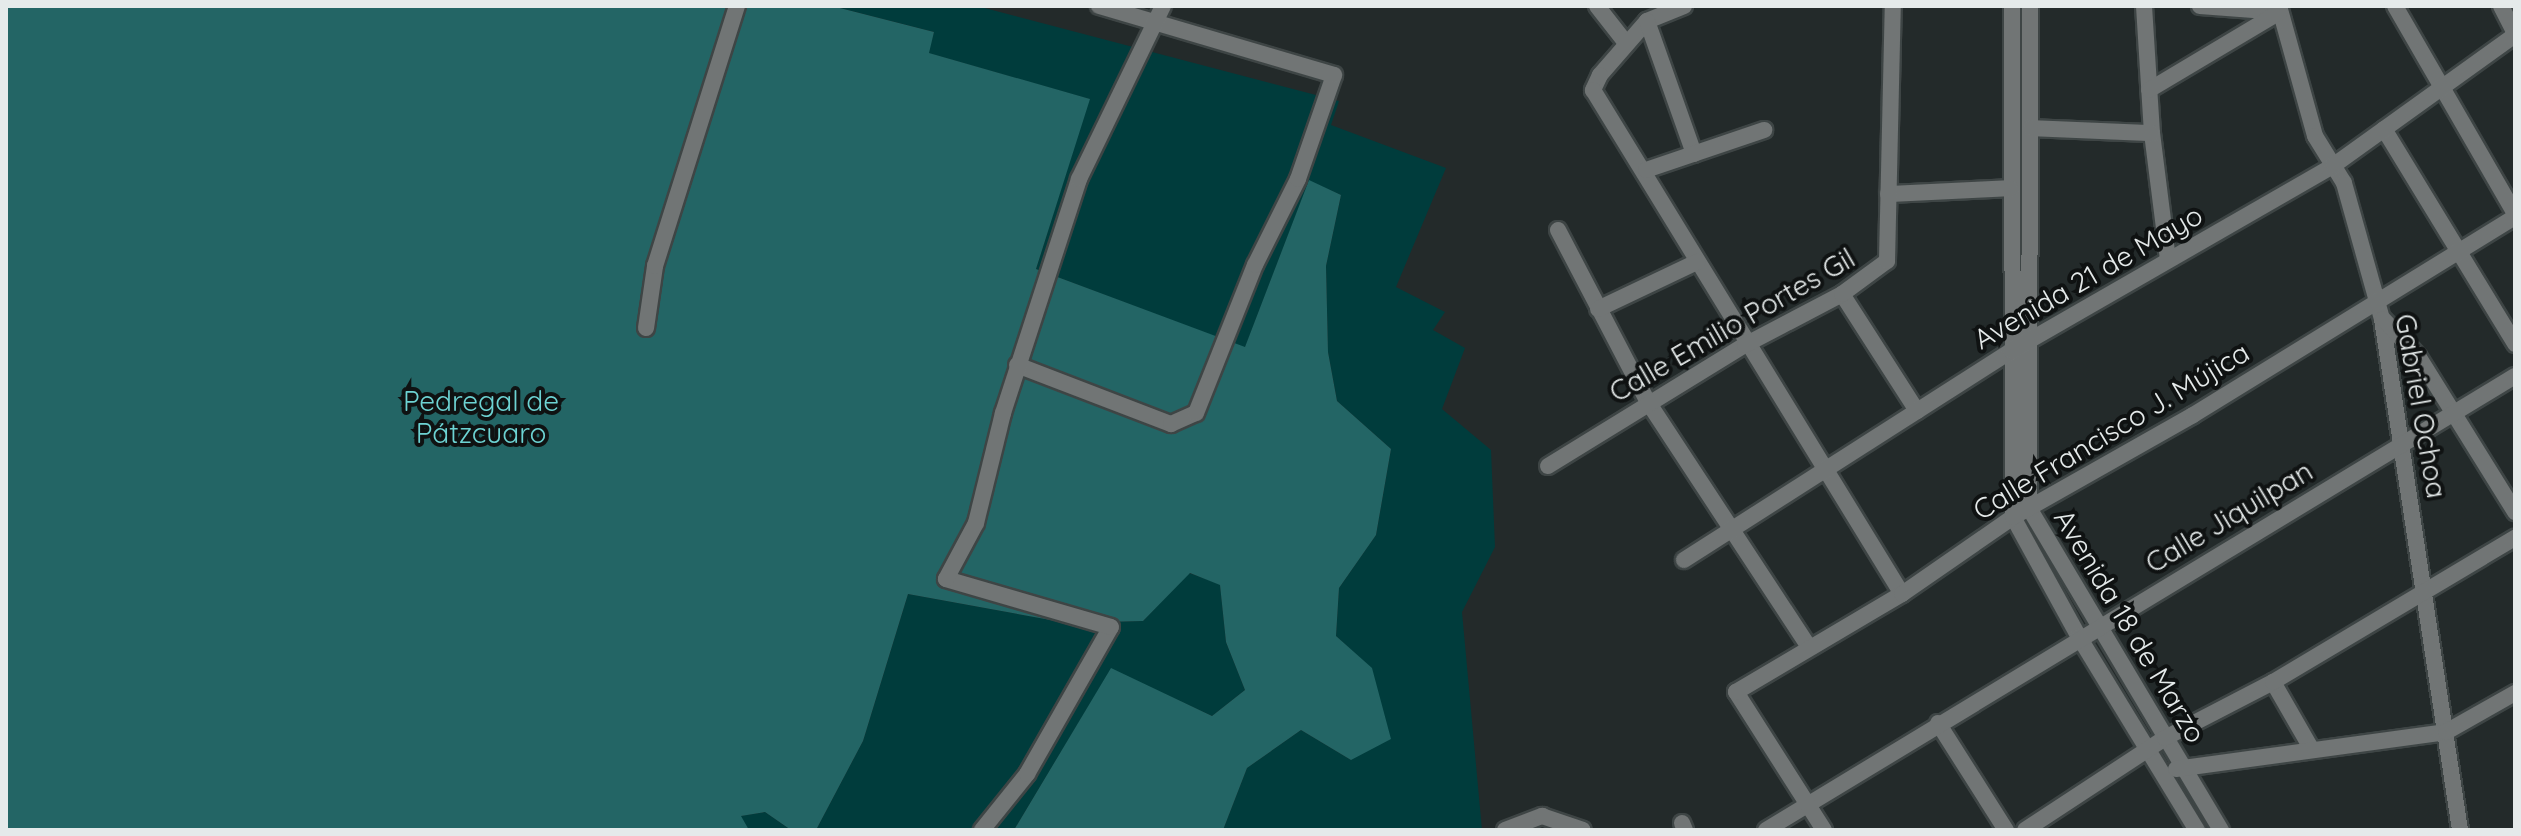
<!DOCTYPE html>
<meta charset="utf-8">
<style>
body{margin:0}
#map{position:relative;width:2521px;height:836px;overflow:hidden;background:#232a2a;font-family:Quicksand,sans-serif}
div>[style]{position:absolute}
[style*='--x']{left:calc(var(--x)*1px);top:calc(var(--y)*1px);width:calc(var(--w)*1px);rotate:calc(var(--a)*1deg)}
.green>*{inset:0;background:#003c3c}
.forest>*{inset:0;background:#236565}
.roads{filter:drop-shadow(2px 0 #3e4545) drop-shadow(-2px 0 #3e4545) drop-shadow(0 2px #3e4545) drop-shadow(0 -2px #3e4545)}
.minor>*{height:16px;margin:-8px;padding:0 8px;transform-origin:8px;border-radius:8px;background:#717575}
span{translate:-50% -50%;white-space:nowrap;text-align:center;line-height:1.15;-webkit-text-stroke:8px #0f1212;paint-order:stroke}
.street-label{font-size:28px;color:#e5eaea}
.park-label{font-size:28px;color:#6dd3d3}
.frame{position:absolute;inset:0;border:8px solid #e5eaea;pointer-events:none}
</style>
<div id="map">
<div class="green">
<i style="clip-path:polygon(832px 6px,977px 6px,1339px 101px,1331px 125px,1446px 168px,1396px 287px,1445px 312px,1433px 330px,1465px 348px,1442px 409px,1491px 450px,1495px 547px,1462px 612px,1482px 830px,1223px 830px,1247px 768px,1301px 730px,1351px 760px,1372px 669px,1336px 636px,1339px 588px,1376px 535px,1391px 449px,1337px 401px,1328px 352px,1326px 266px,1341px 195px,1309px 181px,1245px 348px,1036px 269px,1089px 99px,928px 53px,934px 32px)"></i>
<i style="clip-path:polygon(1189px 573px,1220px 584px,1226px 642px,1245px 690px,1212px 716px,1111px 669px,1014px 830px,816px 830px,863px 741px,908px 594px,1067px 623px,1143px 621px)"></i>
<i style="clip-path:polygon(765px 812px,791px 830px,749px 830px,740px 816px)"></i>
</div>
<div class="forest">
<i style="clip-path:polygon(6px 6px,832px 6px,934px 32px,929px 53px,1090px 99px,1036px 269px,1245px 347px,1309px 180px,1341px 195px,1326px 266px,1328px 352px,1337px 401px,1391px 449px,1376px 535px,1339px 588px,1336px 636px,1372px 668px,1391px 739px,1351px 760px,1301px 730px,1247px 768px,1223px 830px,1014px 830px,1111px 668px,1212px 716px,1245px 690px,1226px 642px,1220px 585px,1190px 573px,1143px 621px,1067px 623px,908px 594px,863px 741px,816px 830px,791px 830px,765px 812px,741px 816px,749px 830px,6px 830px)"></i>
</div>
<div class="roads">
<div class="minor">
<i style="--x:1597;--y:6;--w:47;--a:51.9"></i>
<i style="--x:1684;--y:6;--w:40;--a:158"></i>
<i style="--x:1647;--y:21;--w:72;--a:131"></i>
<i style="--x:1600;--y:75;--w:17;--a:115"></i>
<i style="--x:1593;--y:90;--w:591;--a:58.49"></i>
<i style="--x:2012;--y:6;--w:511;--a:89.89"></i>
<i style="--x:2013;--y:517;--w:137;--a:61.2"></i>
<i style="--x:2079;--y:637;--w:226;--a:58.6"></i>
<i style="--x:2030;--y:6;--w:502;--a:90.11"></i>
<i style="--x:2029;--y:508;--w:375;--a:59.2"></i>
<i style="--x:2144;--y:6;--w:127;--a:86.4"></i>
<i style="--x:2152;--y:133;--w:128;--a:82.8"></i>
<i style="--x:2200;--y:6;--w:80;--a:4.3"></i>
<i style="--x:2279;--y:6;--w:135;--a:74.5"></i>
<i style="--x:2315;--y:136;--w:55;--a:58.3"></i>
<i style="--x:2344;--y:183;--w:141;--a:74.4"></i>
<i style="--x:2382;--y:319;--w:517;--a:81.32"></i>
<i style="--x:2395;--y:6;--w:240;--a:60"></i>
<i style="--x:2501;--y:6;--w:31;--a:63"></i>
<i style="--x:1647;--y:21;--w:141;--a:70.5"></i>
<i style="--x:2149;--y:90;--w:152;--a:-30.8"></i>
<i style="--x:2031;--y:128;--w:121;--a:2.4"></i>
<i style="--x:2384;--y:129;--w:252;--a:58.6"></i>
<i style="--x:1646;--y:170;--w:125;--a:-18.7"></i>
<i style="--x:1888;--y:194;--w:122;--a:-2.8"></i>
<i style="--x:1558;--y:230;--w:194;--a:62.4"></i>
<i style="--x:1648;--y:402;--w:293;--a:56.7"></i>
<i style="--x:1842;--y:294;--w:139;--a:57.3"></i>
<i style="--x:1598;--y:309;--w:110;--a:-25.4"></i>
<i style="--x:2383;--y:319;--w:51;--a:46.6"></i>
<i style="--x:2418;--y:356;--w:184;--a:58.1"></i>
<i style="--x:646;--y:328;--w:63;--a:-81.7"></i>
<i style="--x:655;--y:266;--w:273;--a:-72.5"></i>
<i style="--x:1017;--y:365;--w:165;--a:21"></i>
<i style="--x:1171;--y:424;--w:27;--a:-24"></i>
<i style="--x:1196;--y:413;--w:159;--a:-68.3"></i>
<i style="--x:1255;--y:265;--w:96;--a:-63.4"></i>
<i style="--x:1298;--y:179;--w:110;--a:-70.9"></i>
<i style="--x:1334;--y:75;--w:245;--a:-163.6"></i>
<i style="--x:1548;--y:466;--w:231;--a:-31.6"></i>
<i style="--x:1745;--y:345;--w:110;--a:-27.7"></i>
<i style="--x:1842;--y:294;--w:56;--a:-36.3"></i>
<i style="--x:1887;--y:261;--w:255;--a:-88.7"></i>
<i style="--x:1684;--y:560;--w:388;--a:-32.6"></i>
<i style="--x:2011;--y:351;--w:373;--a:-29.9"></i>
<i style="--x:2334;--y:165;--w:223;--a:-35.7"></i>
<i style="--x:2273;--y:682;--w:76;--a:60.1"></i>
<i style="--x:1938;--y:723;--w:127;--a:57.6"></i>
<i style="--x:2176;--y:769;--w:273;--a:-7.8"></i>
<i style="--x:2446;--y:732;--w:79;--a:-29.5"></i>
<i style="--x:1682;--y:823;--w:8;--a:67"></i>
<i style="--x:982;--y:830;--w:72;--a:-51.2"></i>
<i style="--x:1027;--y:774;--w:169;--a:-60.3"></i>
<i style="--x:1111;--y:627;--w:172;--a:-163.8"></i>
<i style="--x:946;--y:579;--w:64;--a:-61.8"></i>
<i style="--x:976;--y:523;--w:113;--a:-76.2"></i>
<i style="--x:1003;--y:413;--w:246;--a:-72"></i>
<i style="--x:1079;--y:179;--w:192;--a:-64.1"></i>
<i style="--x:1505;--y:830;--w:40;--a:-21"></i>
<i style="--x:1542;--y:816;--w:43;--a:18.9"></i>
<i style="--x:1766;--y:830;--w:876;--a:-31.22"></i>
<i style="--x:1824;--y:830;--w:164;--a:-122.5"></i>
<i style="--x:1736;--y:692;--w:193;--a:-30.6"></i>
<i style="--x:1902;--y:594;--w:135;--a:-34.7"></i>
<i style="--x:2013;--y:517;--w:207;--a:-29.5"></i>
<i style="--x:2193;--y:415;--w:378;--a:-31.6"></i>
<i style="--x:2025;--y:830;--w:168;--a:-33.3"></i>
<i style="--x:2165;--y:738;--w:122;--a:-27.4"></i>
<i style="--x:2273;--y:682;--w:282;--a:-30.8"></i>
</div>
</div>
<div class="street-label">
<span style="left:2088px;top:277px;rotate:-30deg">Avenida 21 de Mayo</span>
<span style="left:1732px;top:325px;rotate:-30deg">Calle Emilio Portes Gil</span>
<span style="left:2421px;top:406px;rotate:80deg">Gabriel Ochoa</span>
<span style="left:2111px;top:431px;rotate:-31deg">Calle Francisco J. Mújica</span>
<span style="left:2229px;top:517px;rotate:-31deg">Calle Jiquilpan</span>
<span style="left:2130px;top:626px;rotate:59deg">Avenida 18 de Marzo</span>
</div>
<div class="park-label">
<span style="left:481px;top:417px">Pedregal de<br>Pátzcuaro</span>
</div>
<div class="frame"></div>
</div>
